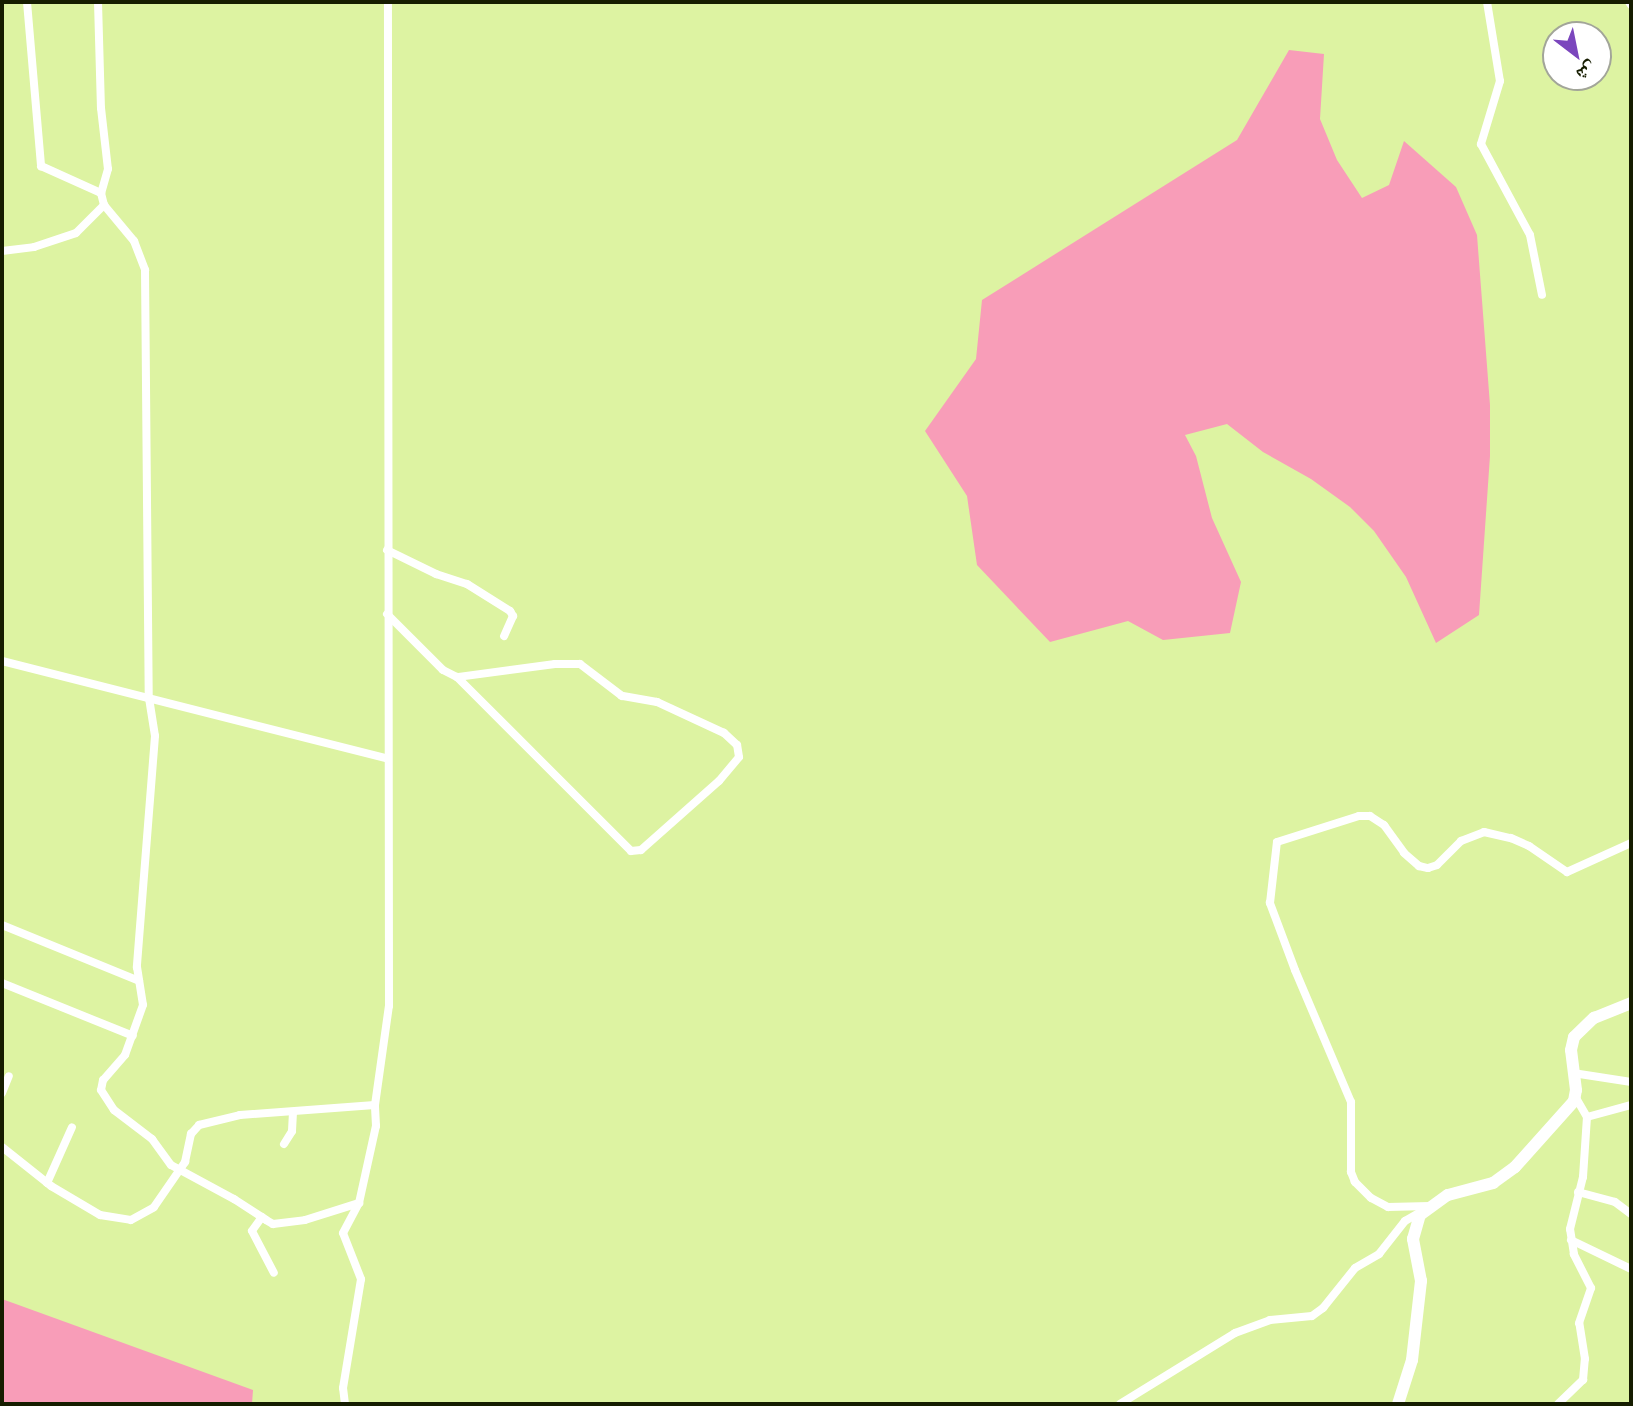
<!DOCTYPE html>
<meta charset="utf-8">
<style>
body{margin:0}
#map{position:relative;width:1633px;height:1406px;overflow:hidden;background:#ddf3a2;font-family:Merriweather,"Noto Naskh Arabic",serif}
div>[style]{position:absolute}
[style*='--x']{left:calc(var(--x)*1px);top:calc(var(--y)*1px);width:calc(var(--w)*1px);rotate:calc(var(--a)*1deg)}
.green>*{inset:0;background:#f89db8}
.street>*{height:8px;margin:-4px;padding:0 4px;transform-origin:4px;border-radius:4px;background:#fff}
.secondary>*{height:12px;margin:-6px;padding:0 6px;transform-origin:6px;border-radius:6px;background:#fff}
span{translate:-50% -50%;white-space:nowrap;text-align:center;line-height:1.15;-webkit-text-stroke:5px #fff;paint-order:stroke}
.frame{position:absolute;inset:0;border:4px solid #161d00;pointer-events:none}
.north{position:absolute;left:1542px;top:21px;width:70px;height:70px;box-sizing:border-box;background:#fff;border:2px solid #a2a599;border-radius:50%;rotate:148deg;font-size:19px;font-weight:700;line-height:28px;text-align:center;color:#161d00}
.north::after{content:'';display:block;margin:auto;width:24px;height:32px;background:#7b46bd;clip-path:polygon(50% 0,100% 100%,50% 72%,0 100%)}
</style>
<div id="map">
<div class="green">
<i style="clip-path:polygon(1289px 50px,1324px 54px,1320px 119px,1337px 160px,1362px 198px,1389px 185px,1404px 141px,1456px 187px,1477px 235px,1490px 405px,1490px 456px,1479px 615px,1436px 643px,1406px 577px,1374px 531px,1350px 507px,1311px 479px,1263px 452px,1227px 424px,1185px 435px,1196px 456px,1212px 518px,1241px 582px,1230px 633px,1163px 640px,1128px 621px,1050px 642px,977px 565px,967px 496px,925px 431px,976px 359px,982px 300px,1237px 140px)"></i>
<i style="clip-path:polygon(2px 1299px,253px 1390px,252px 1404px,2px 1404px)"></i>
</div>
<div class="street">
<i style="--x:27;--y:2;--w:165;--a:85.1"></i>
<i style="--x:41;--y:166;--w:66;--a:24.2"></i>
<i style="--x:98;--y:2;--w:106;--a:88.4"></i>
<i style="--x:101;--y:108;--w:61;--a:83.5"></i>
<i style="--x:108;--y:169;--w:25;--a:106"></i>
<i style="--x:101;--y:193;--w:12;--a:76"></i>
<i style="--x:104;--y:205;--w:47;--a:50.2"></i>
<i style="--x:134;--y:241;--w:31;--a:69"></i>
<i style="--x:145;--y:270;--w:428;--a:89.5"></i>
<i style="--x:149;--y:698;--w:38;--a:81"></i>
<i style="--x:155;--y:736;--w:232;--a:94.5"></i>
<i style="--x:137;--y:967;--w:38;--a:81"></i>
<i style="--x:143;--y:1005;--w:53;--a:109.8"></i>
<i style="--x:125;--y:1055;--w:33;--a:131"></i>
<i style="--x:103;--y:1080;--w:10;--a:101"></i>
<i style="--x:101;--y:1090;--w:24;--a:57"></i>
<i style="--x:114;--y:1110;--w:48;--a:37.3"></i>
<i style="--x:152;--y:1139;--w:32;--a:54"></i>
<i style="--x:171;--y:1165;--w:72;--a:28.4"></i>
<i style="--x:234;--y:1199;--w:38;--a:33"></i>
<i style="--x:266;--y:1220;--w:8;--a:30"></i>
<i style="--x:273;--y:1224;--w:32;--a:-7"></i>
<i style="--x:305;--y:1220;--w:57;--a:-17.5"></i>
<i style="--x:1487;--y:2;--w:80;--a:80.7"></i>
<i style="--x:1500;--y:81;--w:66;--a:106.8"></i>
<i style="--x:1481;--y:144;--w:103;--a:61.7"></i>
<i style="--x:1530;--y:235;--w:61;--a:78.7"></i>
<i style="--x:1629;--y:2;--w:4;--a:56"></i>
<i style="--x:2;--y:251;--w:32;--a:-7"></i>
<i style="--x:34;--y:247;--w:44;--a:-18.4"></i>
<i style="--x:76;--y:233;--w:40;--a:-45"></i>
<i style="--x:387;--y:550;--w:55;--a:26.1"></i>
<i style="--x:436;--y:574;--w:33;--a:18"></i>
<i style="--x:467;--y:584;--w:51;--a:32.1"></i>
<i style="--x:510;--y:611;--w:6;--a:59"></i>
<i style="--x:513;--y:616;--w:22;--a:114"></i>
<i style="--x:387;--y:614;--w:79;--a:45"></i>
<i style="--x:443;--y:670;--w:16;--a:27"></i>
<i style="--x:457;--y:677;--w:246;--a:45"></i>
<i style="--x:631;--y:851;--w:10;--a:-6"></i>
<i style="--x:641;--y:850;--w:104;--a:-41.5"></i>
<i style="--x:719;--y:781;--w:31;--a:-50"></i>
<i style="--x:739;--y:757;--w:12;--a:-99"></i>
<i style="--x:737;--y:745;--w:18;--a:-137"></i>
<i style="--x:724;--y:733;--w:74;--a:-155.2"></i>
<i style="--x:657;--y:702;--w:36;--a:-170"></i>
<i style="--x:622;--y:696;--w:53;--a:-142.7"></i>
<i style="--x:580;--y:664;--w:25;--a:180"></i>
<i style="--x:555;--y:664;--w:99;--a:172.4"></i>
<i style="--x:2;--y:661;--w:398;--a:14.2"></i>
<i style="--x:2;--y:925;--w:148;--a:22.2"></i>
<i style="--x:2;--y:983;--w:141;--a:22"></i>
<i style="--x:1573;--y:1073;--w:59;--a:8.8"></i>
<i style="--x:2;--y:1093;--w:18;--a:-68"></i>
<i style="--x:1587;--y:1117;--w:46;--a:-15.3"></i>
<i style="--x:284;--y:1144;--w:15;--a:-58"></i>
<i style="--x:292;--y:1131;--w:19;--a:-87"></i>
<i style="--x:2;--y:1147;--w:63;--a:38.5"></i>
<i style="--x:51;--y:1186;--w:57;--a:30.6"></i>
<i style="--x:100;--y:1215;--w:31;--a:9"></i>
<i style="--x:131;--y:1220;--w:26;--a:-29"></i>
<i style="--x:154;--y:1207;--w:55;--a:-55.4"></i>
<i style="--x:185;--y:1162;--w:29;--a:-78"></i>
<i style="--x:191;--y:1134;--w:12;--a:-48"></i>
<i style="--x:199;--y:1125;--w:42;--a:-13.7"></i>
<i style="--x:240;--y:1115;--w:135;--a:-4.2"></i>
<i style="--x:47;--y:1183;--w:61;--a:-65.9"></i>
<i style="--x:1578;--y:1192;--w:38;--a:15"></i>
<i style="--x:1615;--y:1202;--w:20;--a:37"></i>
<i style="--x:1430;--y:1206;--w:42;--a:178.6"></i>
<i style="--x:1388;--y:1207;--w:19;--a:-152"></i>
<i style="--x:1371;--y:1198;--w:23;--a:-135"></i>
<i style="--x:1355;--y:1182;--w:11;--a:-112"></i>
<i style="--x:1351;--y:1172;--w:70;--a:-90"></i>
<i style="--x:1351;--y:1102;--w:143;--a:-113"></i>
<i style="--x:1295;--y:970;--w:72;--a:-110.5"></i>
<i style="--x:1270;--y:903;--w:61;--a:-83.5"></i>
<i style="--x:1277;--y:842;--w:86;--a:-17.6"></i>
<i style="--x:1359;--y:816;--w:11;--a:0"></i>
<i style="--x:1370;--y:816;--w:17;--a:33"></i>
<i style="--x:1384;--y:825;--w:34;--a:54"></i>
<i style="--x:1404;--y:853;--w:20;--a:41"></i>
<i style="--x:1419;--y:866;--w:9;--a:13"></i>
<i style="--x:1428;--y:868;--w:9;--a:-18"></i>
<i style="--x:1437;--y:865;--w:34;--a:-45"></i>
<i style="--x:1461;--y:841;--w:25;--a:-21"></i>
<i style="--x:1484;--y:832;--w:28;--a:13"></i>
<i style="--x:1511;--y:838;--w:20;--a:24"></i>
<i style="--x:1529;--y:846;--w:46;--a:34.4"></i>
<i style="--x:1567;--y:872;--w:70;--a:-24.4"></i>
<i style="--x:262;--y:1217;--w:17;--a:126"></i>
<i style="--x:252;--y:1231;--w:47;--a:62.4"></i>
<i style="--x:1571;--y:1240;--w:67;--a:25.8"></i>
<i style="--x:345;--y:1404;--w:16;--a:-97"></i>
<i style="--x:343;--y:1388;--w:110;--a:-80.6"></i>
<i style="--x:361;--y:1279;--w:49;--a:-111.4"></i>
<i style="--x:343;--y:1233;--w:34;--a:-62"></i>
<i style="--x:359;--y:1203;--w:79;--a:-77.6"></i>
<i style="--x:376;--y:1126;--w:21;--a:-93"></i>
<i style="--x:375;--y:1105;--w:100;--a:-82"></i>
<i style="--x:389;--y:1006;--w:1004;--a:-90.06"></i>
<i style="--x:1120;--y:1404;--w:135;--a:-31.7"></i>
<i style="--x:1235;--y:1333;--w:37;--a:-20"></i>
<i style="--x:1270;--y:1320;--w:42;--a:-5.4"></i>
<i style="--x:1312;--y:1316;--w:14;--a:-36"></i>
<i style="--x:1323;--y:1308;--w:51;--a:-51.3"></i>
<i style="--x:1355;--y:1268;--w:28;--a:-30"></i>
<i style="--x:1379;--y:1254;--w:42;--a:-51.8"></i>
<i style="--x:1405;--y:1221;--w:20;--a:-30"></i>
<i style="--x:1558;--y:1404;--w:35;--a:-44"></i>
<i style="--x:1583;--y:1380;--w:21;--a:-85"></i>
<i style="--x:1585;--y:1359;--w:36;--a:-99"></i>
<i style="--x:1579;--y:1323;--w:37;--a:-71"></i>
<i style="--x:1591;--y:1288;--w:38;--a:-117"></i>
<i style="--x:1574;--y:1254;--w:25;--a:-99"></i>
<i style="--x:1570;--y:1229;--w:54;--a:-76"></i>
<i style="--x:1583;--y:1177;--w:60;--a:-86.2"></i>
<i style="--x:1587;--y:1117;--w:24;--a:-120"></i>
</div>
<div class="secondary">
<i style="--x:1398;--y:1404;--w:46;--a:-72.3"></i>
<i style="--x:1412;--y:1360;--w:80;--a:-83.5"></i>
<i style="--x:1421;--y:1281;--w:43;--a:-100.8"></i>
<i style="--x:1413;--y:1239;--w:25;--a:-74"></i>
<i style="--x:1420;--y:1215;--w:34;--a:-36"></i>
<i style="--x:1448;--y:1195;--w:47;--a:-14.9"></i>
<i style="--x:1493;--y:1183;--w:27;--a:-36"></i>
<i style="--x:1515;--y:1167;--w:89;--a:-48.2"></i>
<i style="--x:1574;--y:1101;--w:11;--a:-80"></i>
<i style="--x:1576;--y:1090;--w:40;--a:-97.1"></i>
<i style="--x:1571;--y:1050;--w:13;--a:-77"></i>
<i style="--x:1574;--y:1037;--w:28;--a:-44"></i>
<i style="--x:1594;--y:1018;--w:40;--a:-22"></i>
</div>
<div class="frame"></div>
<div class="north">ش</div>
</div>
